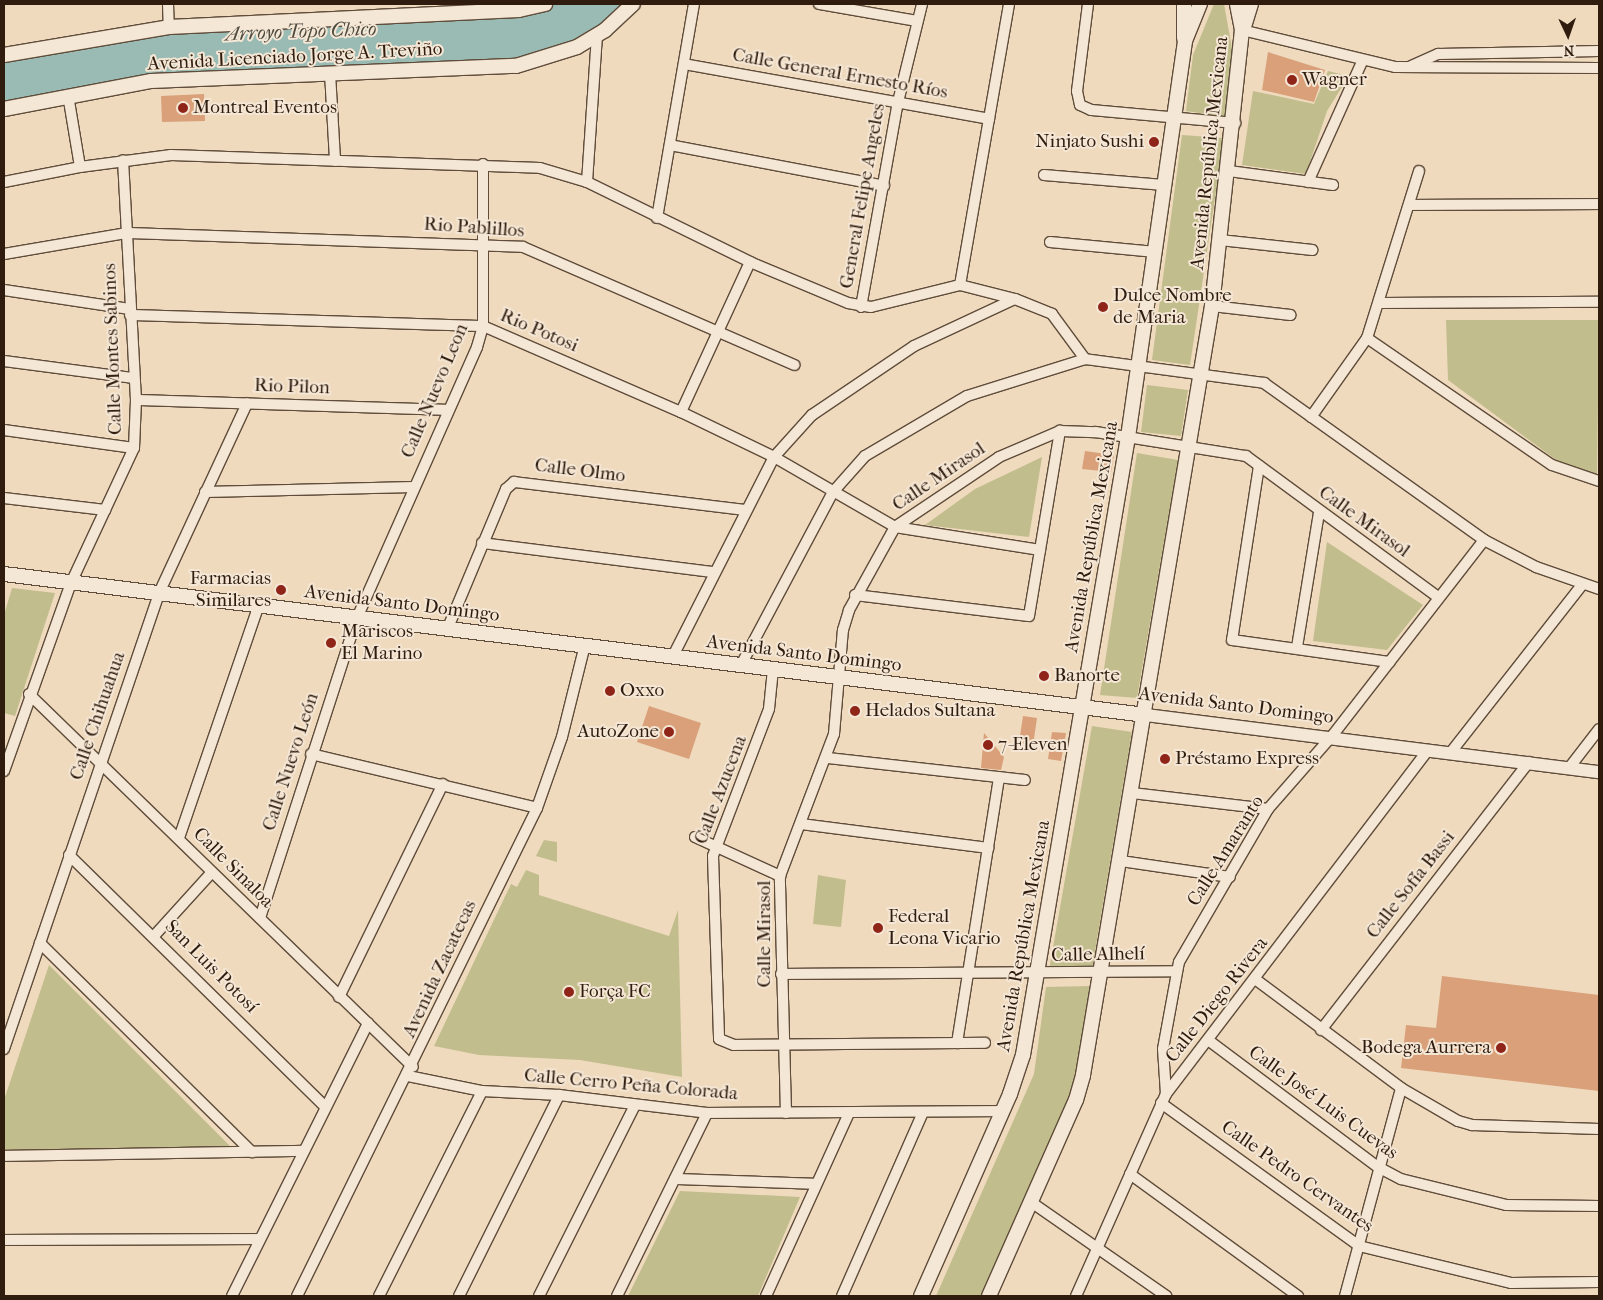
<!DOCTYPE html>
<meta charset="utf-8">
<style>
body{margin:0}
#map{position:relative;width:1603px;height:1300px;overflow:hidden;background:#efdabe;font-family:"IM FELL French Canon",serif}
div>[style]{position:absolute}
[style*='--x']{left:calc(var(--x)*1px);top:calc(var(--y)*1px);width:calc(var(--w)*1px);rotate:calc(var(--a)*1deg)}
.green>*{inset:0;background:#c1bd8c}
.water>*{inset:0;background:#9abab4}
.building>*{inset:0;background:#d9a079}
.roads{filter:drop-shadow(1px 0 #5f4c3a) drop-shadow(-1px 0 #5f4c3a) drop-shadow(0 1px #5f4c3a) drop-shadow(0 -1px #5f4c3a)}
.minor>*{height:10px;margin:-5px;padding:0 5px;transform-origin:5px;border-radius:5px;background:#f5e7d5}
.tertiary>*{height:12px;margin:-6px;padding:0 6px;transform-origin:6px;border-radius:6px;background:#f5e7d5}
.secondary>*{height:14px;margin:-7px;padding:0 7px;transform-origin:7px;border-radius:7px;background:#f5e7d5}
.dots>*{width:14px;height:14px;translate:-50% -50%;box-sizing:border-box;border:2px solid #f5e7d5;border-radius:50%}
span{translate:-50% -50%;white-space:nowrap;text-align:center;line-height:1.15;-webkit-text-stroke:4px #f5e7d5;paint-order:stroke}
.street-label{font-size:19px;color:#2f1c0e}
.poi-label{font-size:19px;color:#2f1c0e}
.left{translate:0 -50%;text-align:left}
.right{translate:-100% -50%;text-align:right}
.water-label{font-size:20px;color:#4f4b40;font-style:italic}
.frame{position:absolute;inset:0;border:5px solid #2f1c0e;pointer-events:none}
.north{position:absolute;left:1543px;top:10px;width:50px;height:50px;-webkit-text-stroke:4px #f5e7d5;paint-order:stroke;rotate:177deg;font-size:14px;font-weight:700;line-height:20px;text-align:center;color:#2f1c0e}
.north::after{content:'';display:block;margin:auto;width:18px;height:22px;background:#2f1c0e;clip-path:polygon(50% 0,100% 100%,50% 72%,0 100%)}
</style>
<div id="map">
<div class="green">
<i style="clip-path:polygon(1214px 4px,1224px 4px,1233px 54px,1227px 117px,1186px 111px,1193px 55px)"></i>
<i style="clip-path:polygon(1328px 71px,1345px 75px,1347px 79px,1327px 111px,1306px 174px,1242px 165px,1253px 91px,1314px 104px)"></i>
<i style="clip-path:polygon(1182px 135px,1224px 138px,1190px 365px,1152px 360px)"></i>
<i style="clip-path:polygon(1446px 320px,1599px 320px,1597px 474px,1567px 468px,1448px 380px)"></i>
<i style="clip-path:polygon(1147px 385px,1188px 390px,1181px 436px,1141px 432px)"></i>
<i style="clip-path:polygon(1137px 453px,1178px 460px,1137px 698px,1100px 695px)"></i>
<i style="clip-path:polygon(1042px 457px,1029px 537px,925px 525px,975px 489px)"></i>
<i style="clip-path:polygon(1327px 542px,1423px 605px,1387px 650px,1313px 641px)"></i>
<i style="clip-path:polygon(12px 588px,55px 593px,15px 716px,4px 713px,4px 615px)"></i>
<i style="clip-path:polygon(1092px 726px,1132px 732px,1092px 969px,1049px 970px)"></i>
<i style="clip-path:polygon(544px 840px,557px 842px,557px 862px,536px 856px)"></i>
<i style="clip-path:polygon(526px 870px,539px 875px,539px 895px,669px 936px,678px 910px,682px 1077px,580px 1060px,479px 1055px,434px 1046px,511px 884px,517px 887px)"></i>
<i style="clip-path:polygon(818px 875px,846px 880px,841px 927px,813px 924px)"></i>
<i style="clip-path:polygon(49px 965px,235px 1151px,4px 1153px,4px 1100px)"></i>
<i style="clip-path:polygon(1090px 986px,1073px 1092px,981px 1296px,936px 1296px,1034px 1074px,1046px 987px)"></i>
<i style="clip-path:polygon(680px 1191px,800px 1197px,758px 1296px,628px 1296px)"></i>
</div>
<div class="water">
<i style="clip-path:polygon(545px 4px,633px 4px,605px 30px,546px 59px,199px 78px,4px 109px,4px 55px,83px 40px)"></i>
</div>
<div class="building">
<i style="clip-path:polygon(1268px 52px,1325px 70px,1314px 102px,1262px 90px)"></i>
<i style="clip-path:polygon(204px 94px,205px 121px,162px 122px,161px 96px)"></i>
<i style="clip-path:polygon(1085px 451px,1114px 455px,1111px 472px,1082px 469px)"></i>
<i style="clip-path:polygon(649px 706px,701px 723px,689px 759px,637px 742px)"></i>
<i style="clip-path:polygon(1023px 716px,1037px 718px,1033px 745px,1019px 743px)"></i>
<i style="clip-path:polygon(1052px 732px,1066px 733px,1061px 761px,1048px 759px)"></i>
<i style="clip-path:polygon(984px 733px,1004px 757px,1001px 770px,981px 768px)"></i>
<i style="clip-path:polygon(1442px 976px,1599px 995px,1599px 1091px,1401px 1068px,1406px 1025px,1436px 1028px)"></i>
</div>
<div class="roads">
<div class="minor">
<i style="--x:168;--y:4;--w:23;--a:88"></i>
<i style="--x:819;--y:4;--w:99;--a:9.8"></i>
<i style="--x:1088;--y:4;--w:88;--a:97.2"></i>
<i style="--x:1077;--y:91;--w:14;--a:78"></i>
<i style="--x:1080;--y:105;--w:12;--a:24"></i>
<i style="--x:1091;--y:110;--w:145;--a:5.2"></i>
<i style="--x:1242;--y:30;--w:157;--a:13.6"></i>
<i style="--x:1395;--y:67;--w:204;--a:0.3"></i>
<i style="--x:684;--y:64;--w:310;--a:10.2"></i>
<i style="--x:1411;--y:66;--w:30;--a:-24"></i>
<i style="--x:1438;--y:54;--w:161;--a:-1.1"></i>
<i style="--x:330;--y:73;--w:88;--a:86.7"></i>
<i style="--x:68;--y:95;--w:73;--a:80.5"></i>
<i style="--x:670;--y:145;--w:218;--a:10.8"></i>
<i style="--x:1229;--y:171;--w:105;--a:7.7"></i>
<i style="--x:1044;--y:175;--w:120;--a:4.8"></i>
<i style="--x:4;--y:182;--w:77;--a:-11.2"></i>
<i style="--x:80;--y:167;--w:92;--a:-7.5"></i>
<i style="--x:171;--y:155;--w:369;--a:2"></i>
<i style="--x:540;--y:168;--w:49;--a:16.6"></i>
<i style="--x:587;--y:182;--w:182;--a:26.1"></i>
<i style="--x:750;--y:262;--w:106;--a:22.7"></i>
<i style="--x:848;--y:303;--w:23;--a:10"></i>
<i style="--x:871;--y:307;--w:92;--a:-13.9"></i>
<i style="--x:960;--y:285;--w:57;--a:14.3"></i>
<i style="--x:1015;--y:299;--w:40;--a:22"></i>
<i style="--x:1052;--y:314;--w:56;--a:53.7"></i>
<i style="--x:587;--y:182;--w:147;--a:-86.1"></i>
<i style="--x:1308;--y:182;--w:132;--a:-65.8"></i>
<i style="--x:1409;--y:205;--w:190;--a:-0.3"></i>
<i style="--x:657;--y:218;--w:217;--a:-80.2"></i>
<i style="--x:1220;--y:240;--w:93;--a:6.2"></i>
<i style="--x:1050;--y:242;--w:106;--a:5.4"></i>
<i style="--x:4;--y:254;--w:125;--a:-9.7"></i>
<i style="--x:127;--y:233;--w:396;--a:2"></i>
<i style="--x:523;--y:247;--w:296;--a:23.5"></i>
<i style="--x:960;--y:285;--w:285;--a:-80.1"></i>
<i style="--x:4;--y:290;--w:127;--a:8.6"></i>
<i style="--x:1380;--y:303;--w:219;--a:-0.3"></i>
<i style="--x:1212;--y:306;--w:79;--a:6.6"></i>
<i style="--x:861;--y:307;--w:208;--a:-79.8"></i>
<i style="--x:898;--y:102;--w:101;--a:-76.2"></i>
<i style="--x:130;--y:315;--w:353;--a:1.8"></i>
<i style="--x:483;--y:326;--w:216;--a:23.5"></i>
<i style="--x:681;--y:412;--w:103;--a:25.8"></i>
<i style="--x:774;--y:457;--w:140;--a:30"></i>
<i style="--x:895;--y:527;--w:147;--a:9"></i>
<i style="--x:1367;--y:338;--w:224;--a:34.5"></i>
<i style="--x:1552;--y:465;--w:50;--a:18.8"></i>
<i style="--x:4;--y:361;--w:131;--a:7.5"></i>
<i style="--x:136;--y:400;--w:310;--a:1.8"></i>
<i style="--x:681;--y:412;--w:165;--a:-65.3"></i>
<i style="--x:1311;--y:417;--w:97;--a:-54.7"></i>
<i style="--x:1367;--y:338;--w:175;--a:-72.7"></i>
<i style="--x:4;--y:430;--w:131;--a:7.9"></i>
<i style="--x:1259;--y:466;--w:176;--a:98.8"></i>
<i style="--x:1232;--y:640;--w:159;--a:8"></i>
<i style="--x:205;--y:492;--w:209;--a:-1.4"></i>
<i style="--x:4;--y:498;--w:102;--a:6.8"></i>
<i style="--x:482;--y:543;--w:233;--a:7.2"></i>
<i style="--x:855;--y:595;--w:175;--a:6.9"></i>
<i style="--x:1029;--y:616;--w:188;--a:-80.5"></i>
<i style="--x:447;--y:630;--w:153;--a:-67.3"></i>
<i style="--x:506;--y:489;--w:11;--a:-41"></i>
<i style="--x:514;--y:482;--w:232;--a:6.9"></i>
<i style="--x:1297;--y:647;--w:137;--a:-80.7"></i>
<i style="--x:673;--y:656;--w:223;--a:-63.1"></i>
<i style="--x:774;--y:457;--w:57;--a:-47.9"></i>
<i style="--x:812;--y:415;--w:123;--a:-34.1"></i>
<i style="--x:914;--y:346;--w:111;--a:-25"></i>
<i style="--x:741;--y:665;--w:196;--a:-62"></i>
<i style="--x:833;--y:492;--w:48;--a:-48.4"></i>
<i style="--x:865;--y:456;--w:118;--a:-30.5"></i>
<i style="--x:967;--y:396;--w:124;--a:-17.4"></i>
<i style="--x:1085;--y:359;--w:181;--a:7.6"></i>
<i style="--x:1264;--y:383;--w:270;--a:35.5"></i>
<i style="--x:1484;--y:540;--w:59;--a:27.4"></i>
<i style="--x:1536;--y:567;--w:67;--a:19.2"></i>
<i style="--x:773;--y:669;--w:40;--a:95.7"></i>
<i style="--x:769;--y:709;--w:157;--a:110.9"></i>
<i style="--x:713;--y:856;--w:183;--a:88.1"></i>
<i style="--x:719;--y:1039;--w:16;--a:22"></i>
<i style="--x:734;--y:1045;--w:251;--a:-0.5"></i>
<i style="--x:29;--y:694;--w:535;--a:44.17"></i>
<i style="--x:1451;--y:752;--w:212;--a:-51.9"></i>
<i style="--x:311;--y:754;--w:232;--a:13.4"></i>
<i style="--x:828;--y:758;--w:198;--a:6.4"></i>
<i style="--x:1569;--y:768;--w:49;--a:-52.4"></i>
<i style="--x:4;--y:771;--w:200;--a:-70.4"></i>
<i style="--x:71;--y:583;--w:149;--a:-65"></i>
<i style="--x:134;--y:448;--w:48;--a:-87.6"></i>
<i style="--x:136;--y:400;--w:240;--a:-93.1"></i>
<i style="--x:1132;--y:793;--w:137;--a:6.7"></i>
<i style="--x:801;--y:824;--w:189;--a:7.3"></i>
<i style="--x:695;--y:837;--w:94;--a:24.6"></i>
<i style="--x:179;--y:838;--w:246;--a:-71.1"></i>
<i style="--x:69;--y:855;--w:359;--a:44.5"></i>
<i style="--x:1121;--y:861;--w:110;--a:8.4"></i>
<i style="--x:260;--y:918;--w:315;--a:-72.1"></i>
<i style="--x:357;--y:618;--w:296;--a:-66.1"></i>
<i style="--x:477;--y:347;--w:22;--a:-74"></i>
<i style="--x:483;--y:326;--w:162;--a:-90"></i>
<i style="--x:154;--y:936;--w:86;--a:-47.8"></i>
<i style="--x:40;--y:943;--w:298;--a:44.6"></i>
<i style="--x:781;--y:974;--w:394;--a:-0.4"></i>
<i style="--x:1255;--y:979;--w:182;--a:36.7"></i>
<i style="--x:1401;--y:1088;--w:66;--a:30.1"></i>
<i style="--x:1458;--y:1121;--w:15;--a:16"></i>
<i style="--x:1472;--y:1125;--w:127;--a:1.8"></i>
<i style="--x:339;--y:997;--w:237;--a:-64"></i>
<i style="--x:1321;--y:1030;--w:339;--a:-52.2"></i>
<i style="--x:1208;--y:1040;--w:212;--a:36.8"></i>
<i style="--x:1378;--y:1167;--w:26;--a:28"></i>
<i style="--x:1401;--y:1179;--w:108;--a:13.9"></i>
<i style="--x:1506;--y:1205;--w:93;--a:0.6"></i>
<i style="--x:957;--y:1043;--w:269;--a:-81"></i>
<i style="--x:4;--y:1049;--w:482;--a:-71.2"></i>
<i style="--x:159;--y:593;--w:209;--a:-65.1"></i>
<i style="--x:408;--y:1076;--w:76;--a:11.5"></i>
<i style="--x:482;--y:1091;--w:77;--a:3"></i>
<i style="--x:559;--y:1095;--w:149;--a:6.9"></i>
<i style="--x:707;--y:1113;--w:295;--a:-0.4"></i>
<i style="--x:1166;--y:1094;--w:45;--a:-93.8"></i>
<i style="--x:1163;--y:1049;--w:88;--a:-79.6"></i>
<i style="--x:1179;--y:962;--w:177;--a:-59.8"></i>
<i style="--x:1268;--y:809;--w:97;--a:-48.8"></i>
<i style="--x:1332;--y:736;--w:248;--a:-52.2"></i>
<i style="--x:1161;--y:1103;--w:244;--a:35.8"></i>
<i style="--x:1359;--y:1246;--w:156;--a:13.7"></i>
<i style="--x:1511;--y:1283;--w:88;--a:-0.7"></i>
<i style="--x:786;--y:1113;--w:237;--a:-91.5"></i>
<i style="--x:780;--y:876;--w:152;--a:-69.2"></i>
<i style="--x:834;--y:734;--w:104;--a:-85.1"></i>
<i style="--x:843;--y:630;--w:21;--a:-73"></i>
<i style="--x:849;--y:610;--w:95;--a:-61"></i>
<i style="--x:895;--y:527;--w:125;--a:-33.9"></i>
<i style="--x:999;--y:457;--w:66;--a:-23.1"></i>
<i style="--x:1060;--y:431;--w:36;--a:2"></i>
<i style="--x:1096;--y:432;--w:152;--a:9.1"></i>
<i style="--x:1246;--y:456;--w:238;--a:36.3"></i>
<i style="--x:4;--y:1156;--w:299;--a:-1"></i>
<i style="--x:1130;--y:1174;--w:208;--a:36"></i>
<i style="--x:675;--y:1179;--w:140;--a:2"></i>
<i style="--x:1031;--y:1202;--w:165;--a:34.8"></i>
<i style="--x:4;--y:1240;--w:255;--a:-0.2"></i>
<i style="--x:232;--y:1296;--w:305;--a:-63.5"></i>
<i style="--x:297;--y:1296;--w:544;--a:-63.81"></i>
<i style="--x:537;--y:808;--w:75;--a:-70.6"></i>
<i style="--x:562;--y:737;--w:95;--a:-76"></i>
<i style="--x:379;--y:1296;--w:229;--a:-63.3"></i>
<i style="--x:459;--y:1296;--w:225;--a:-63.5"></i>
<i style="--x:539;--y:1296;--w:214;--a:-63.3"></i>
<i style="--x:617;--y:1296;--w:204;--a:-63.8"></i>
<i style="--x:766;--y:1296;--w:201;--a:-65.6"></i>
<i style="--x:842;--y:1296;--w:201;--a:-66.2"></i>
<i style="--x:1076;--y:1296;--w:221;--a:-66"></i>
<i style="--x:1166;--y:1094;--w:432;--a:-52.7"></i>
<i style="--x:1345;--y:1296;--w:215;--a:-74.9"></i>
</div>
<div class="tertiary">
<i style="--x:1146;--y:715;--w:457;--a:7.2"></i>
</div>
<div class="secondary">
<i style="--x:1184;--y:4;--w:34;--a:90"></i>
<i style="--x:1243;--y:30;--w:27;--a:-73"></i>
<i style="--x:4;--y:55;--w:167;--a:-9.6"></i>
<i style="--x:169;--y:27;--w:350;--a:-2.8"></i>
<i style="--x:519;--y:10;--w:27;--a:-13"></i>
<i style="--x:4;--y:109;--w:150;--a:-10.8"></i>
<i style="--x:151;--y:81;--w:365;--a:-2.4"></i>
<i style="--x:516;--y:66;--w:64;--a:-17.3"></i>
<i style="--x:577;--y:47;--w:33;--a:-31"></i>
<i style="--x:605;--y:30;--w:38;--a:-43"></i>
<i style="--x:4;--y:574;--w:1151;--a:7.04"></i>
<i style="--x:921;--y:1296;--w:221;--a:-66.2"></i>
<i style="--x:1010;--y:1094;--w:41;--a:-71.6"></i>
<i style="--x:1023;--y:1055;--w:627;--a:-80.36"></i>
<i style="--x:1128;--y:437;--w:400;--a:-81.8"></i>
<i style="--x:1185;--y:41;--w:40;--a:-68"></i>
<i style="--x:989;--y:1296;--w:214;--a:-66.1"></i>
<i style="--x:1076;--y:1100;--w:26;--a:-74"></i>
<i style="--x:1083;--y:1075;--w:780;--a:-80.48"></i>
<i style="--x:1212;--y:306;--w:278;--a:-83.8"></i>
<i style="--x:1242;--y:30;--w:26;--a:-101"></i>
</div>
</div>
<div class="dots">
<i style="left:1292px;top:80px;background:#8f2418"></i>
<i style="left:183px;top:108px;background:#8f2418"></i>
<i style="left:1154px;top:142px;background:#8f2418"></i>
<i style="left:1103px;top:307px;background:#8f2418"></i>
<i style="left:281px;top:590px;background:#8f2418"></i>
<i style="left:331px;top:643px;background:#8f2418"></i>
<i style="left:1044px;top:676px;background:#8f2418"></i>
<i style="left:610px;top:691px;background:#8f2418"></i>
<i style="left:855px;top:711px;background:#8f2418"></i>
<i style="left:669px;top:732px;background:#8f2418"></i>
<i style="left:988px;top:745px;background:#8f2418"></i>
<i style="left:1165px;top:759px;background:#8f2418"></i>
<i style="left:878px;top:928px;background:#8f2418"></i>
<i style="left:569px;top:992px;background:#8f2418"></i>
<i style="left:1501px;top:1048px;background:#8f2418"></i>
</div>
<div class="street-label">
<span style="left:295px;top:57px;rotate:-3deg">Avenida Licenciado Jorge A. Treviño</span>
<span style="left:840px;top:74px;rotate:10deg">Calle General Ernesto Ríos</span>
<span style="left:1210px;top:153px;rotate:-84deg">Avenida República Mexicana</span>
<span style="left:863px;top:196px;rotate:-80deg">General Felipe Angeles</span>
<span style="left:474px;top:228px;rotate:4deg">Rio Pablillos</span>
<span style="left:539px;top:331px;rotate:23deg">Rio Potosi</span>
<span style="left:113px;top:349px;rotate:-92deg">Calle Montes Sabinos</span>
<span style="left:292px;top:387px;rotate:2deg">Rio Pilon</span>
<span style="left:435px;top:391px;rotate:-67deg">Calle Nuevo Leon</span>
<span style="left:580px;top:471px;rotate:7deg">Calle Olmo</span>
<span style="left:939px;top:477px;rotate:-34deg">Calle Mirasol</span>
<span style="left:1364px;top:522px;rotate:36deg">Calle Mirasol</span>
<span style="left:1092px;top:537px;rotate:-80deg">Avenida República Mexicana</span>
<span style="left:402px;top:604px;rotate:7deg">Avenida Santo Domingo</span>
<span style="left:804px;top:654px;rotate:7deg">Avenida Santo Domingo</span>
<span style="left:1236px;top:706px;rotate:7deg">Avenida Santo Domingo</span>
<span style="left:98px;top:716px;rotate:-71deg">Calle Chihuahua</span>
<span style="left:291px;top:762px;rotate:-72deg">Calle Nuevo León</span>
<span style="left:721px;top:790px;rotate:-69deg">Calle Azucena</span>
<span style="left:1226px;top:851px;rotate:-58deg">Calle Amaranto</span>
<span style="left:233px;top:868px;rotate:45deg">Calle Sinaloa</span>
<span style="left:1411px;top:885px;rotate:-52deg">Calle Sofía Bassi</span>
<span style="left:765px;top:934px;rotate:-90deg">Calle Mirasol</span>
<span style="left:1024px;top:936px;rotate:-80deg">Avenida República Mexicana</span>
<span style="left:1098px;top:955px;rotate:-1deg">Calle Alhelí</span>
<span style="left:211px;top:967px;rotate:45deg">San Luis Potosí</span>
<span style="left:440px;top:969px;rotate:-65deg">Avenida Zacatecas</span>
<span style="left:1217px;top:1000px;rotate:-52deg">Calle Diego Rivera</span>
<span style="left:631px;top:1085px;rotate:5deg">Calle Cerro Peña Colorada</span>
<span style="left:1323px;top:1103px;rotate:36deg">Calle José Luis Cuevas</span>
<span style="left:1297px;top:1177px;rotate:35deg">Calle Pedro Cervantes</span>
</div>
<div class="poi-label">
<span class="left" style="left:1302px;top:80px">Wagner</span>
<span class="left" style="left:193px;top:108px">Montreal Eventos</span>
<span class="right" style="left:1144px;top:142px">Ninjato Sushi</span>
<span class="left" style="left:1113px;top:307px">Dulce Nombre<br>de Maria</span>
<span class="right" style="left:271px;top:590px">Farmacias<br>Similares</span>
<span class="left" style="left:341px;top:643px">Mariscos<br>El Marino</span>
<span class="left" style="left:1054px;top:676px">Banorte</span>
<span class="left" style="left:620px;top:691px">Oxxo</span>
<span class="left" style="left:865px;top:711px">Helados Sultana</span>
<span class="right" style="left:659px;top:732px">AutoZone</span>
<span class="left" style="left:998px;top:745px">7-Eleven</span>
<span class="left" style="left:1175px;top:759px">Préstamo Express</span>
<span class="left" style="left:888px;top:928px">Federal<br>Leona Vicario</span>
<span class="left" style="left:579px;top:992px">Força FC</span>
<span class="right" style="left:1491px;top:1048px">Bodega Aurrera</span>
</div>
<div class="water-label">
<span style="left:301px;top:31px;rotate:-2deg">Arroyo Topo Chico</span>
</div>
<div class="frame"></div>
<div class="north">N</div>
</div>
